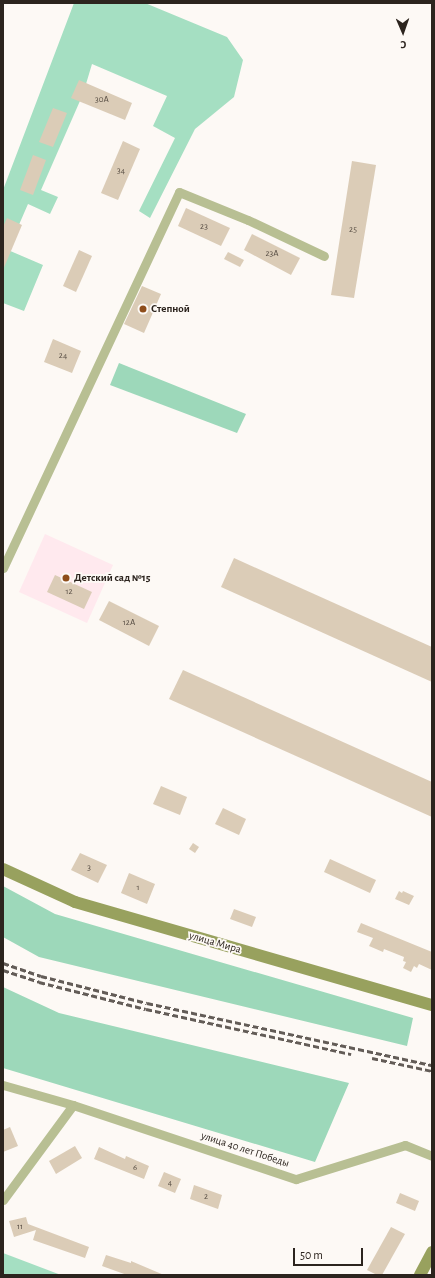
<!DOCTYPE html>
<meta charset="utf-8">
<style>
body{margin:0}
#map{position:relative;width:435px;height:1278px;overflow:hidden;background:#fdf9f5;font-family:"Alegreya Sans",sans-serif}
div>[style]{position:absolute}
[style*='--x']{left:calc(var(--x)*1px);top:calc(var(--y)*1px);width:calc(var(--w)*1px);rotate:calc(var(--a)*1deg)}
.education>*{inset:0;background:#ffe9ee}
.green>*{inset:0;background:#a5dfc2}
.forest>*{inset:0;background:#9dd8ba}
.building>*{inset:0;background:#dbccb7}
.street>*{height:9px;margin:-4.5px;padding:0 4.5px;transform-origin:4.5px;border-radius:4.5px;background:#b8bf93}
.secondary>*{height:12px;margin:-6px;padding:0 6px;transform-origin:6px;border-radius:6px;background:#98a15e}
.rail>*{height:3px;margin-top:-1.5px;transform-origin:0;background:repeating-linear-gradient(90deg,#635c57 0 6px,transparent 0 9px)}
.dots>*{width:11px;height:11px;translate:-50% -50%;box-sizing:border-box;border:2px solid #fdf9f5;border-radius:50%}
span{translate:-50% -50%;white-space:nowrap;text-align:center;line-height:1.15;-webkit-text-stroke:3.5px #fdf9f5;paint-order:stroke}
.number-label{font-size:9px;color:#584e44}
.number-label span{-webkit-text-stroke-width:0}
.poi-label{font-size:11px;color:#2c241e;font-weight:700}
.left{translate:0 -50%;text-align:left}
.street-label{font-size:11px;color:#2c241e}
.frame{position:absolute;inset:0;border:4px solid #2c241e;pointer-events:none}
.north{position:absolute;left:383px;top:12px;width:40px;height:40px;-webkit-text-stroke:3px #fdf9f5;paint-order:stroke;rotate:178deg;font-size:11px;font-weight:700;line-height:16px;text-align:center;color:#2c241e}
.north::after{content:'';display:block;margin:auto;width:14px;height:18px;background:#2c241e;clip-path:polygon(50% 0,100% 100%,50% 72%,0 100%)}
.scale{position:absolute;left:293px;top:1248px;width:70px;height:18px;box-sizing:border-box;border:2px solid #2c241e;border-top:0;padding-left:5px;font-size:12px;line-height:14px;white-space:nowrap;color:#2c241e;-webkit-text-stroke:3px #fdf9f5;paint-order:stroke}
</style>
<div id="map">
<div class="education">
<i style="clip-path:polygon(45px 534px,113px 565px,87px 623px,19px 592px)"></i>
</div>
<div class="green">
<i style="clip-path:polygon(74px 3px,145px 3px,227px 37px,243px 60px,234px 97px,195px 129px,150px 218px,139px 211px,175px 138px,153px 126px,167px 96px,92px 64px,83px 94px,41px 190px,58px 197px,50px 214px,28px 204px,8px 250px,43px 265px,24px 311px,3px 303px,3px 190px)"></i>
<i style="clip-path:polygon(3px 1253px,61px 1275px,3px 1275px)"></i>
</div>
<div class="forest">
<i style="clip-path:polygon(119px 363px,246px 414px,237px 433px,110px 385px)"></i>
<i style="clip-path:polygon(3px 886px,55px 914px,413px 1018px,407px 1046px,39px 957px,3px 937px)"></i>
<i style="clip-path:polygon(3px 987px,59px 1013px,349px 1083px,315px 1162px,3px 1068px)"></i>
</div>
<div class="building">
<i style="clip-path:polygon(79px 80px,132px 103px,125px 120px,71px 98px)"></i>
<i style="clip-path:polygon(53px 108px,67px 113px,53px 147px,39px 142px)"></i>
<i style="clip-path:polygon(123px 141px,140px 149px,118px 200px,101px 193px)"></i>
<i style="clip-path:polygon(33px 155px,46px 160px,33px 195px,20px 190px)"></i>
<i style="clip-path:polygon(352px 161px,376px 165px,354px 298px,331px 295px)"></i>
<i style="clip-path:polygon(186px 208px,230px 228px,221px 246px,178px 226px)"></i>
<i style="clip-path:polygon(7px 218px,22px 225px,3px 270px,3px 227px)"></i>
<i style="clip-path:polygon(252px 234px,300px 258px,291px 275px,244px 250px)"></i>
<i style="clip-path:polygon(79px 250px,92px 256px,76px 292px,63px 286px)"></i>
<i style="clip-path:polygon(228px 252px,244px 260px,240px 267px,224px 259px)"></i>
<i style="clip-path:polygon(142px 286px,161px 294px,144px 333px,124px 324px)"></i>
<i style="clip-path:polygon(53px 339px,81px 351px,72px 373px,44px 362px)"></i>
<i style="clip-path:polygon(234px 558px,432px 647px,432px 682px,221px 587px)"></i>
<i style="clip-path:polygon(55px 575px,92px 592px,84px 609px,47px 592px)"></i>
<i style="clip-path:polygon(109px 601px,159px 626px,149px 646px,99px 620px)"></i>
<i style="clip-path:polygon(183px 670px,432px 782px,432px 817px,169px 699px)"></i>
<i style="clip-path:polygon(161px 786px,187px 797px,180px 815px,153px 804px)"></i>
<i style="clip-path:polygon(223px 808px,246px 819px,239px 835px,215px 824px)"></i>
<i style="clip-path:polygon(193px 843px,199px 847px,195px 853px,189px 849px)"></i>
<i style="clip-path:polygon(80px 853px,107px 865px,98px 883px,71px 870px)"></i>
<i style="clip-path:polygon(330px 859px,376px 880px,370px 893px,324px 872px)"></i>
<i style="clip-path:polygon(129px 873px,155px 884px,147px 904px,121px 893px)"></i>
<i style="clip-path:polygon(399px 891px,402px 893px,403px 891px,414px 896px,409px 905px,395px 899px)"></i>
<i style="clip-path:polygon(234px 909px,256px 917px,252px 927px,230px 919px)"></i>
<i style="clip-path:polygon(361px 923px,432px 952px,432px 970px,419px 964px,417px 968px,414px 966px,411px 972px,403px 968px,406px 962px,403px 961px,404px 957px,384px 949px,383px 952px,369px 946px,373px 938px,357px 932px)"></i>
<i style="clip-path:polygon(10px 1127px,18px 1146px,3px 1152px,3px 1130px)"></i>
<i style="clip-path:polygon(75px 1146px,82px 1158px,56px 1174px,49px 1161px)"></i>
<i style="clip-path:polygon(99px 1147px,125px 1159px,126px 1156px,149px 1166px,144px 1179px,94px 1159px)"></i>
<i style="clip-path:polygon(164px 1172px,181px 1179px,175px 1193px,158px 1186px)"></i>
<i style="clip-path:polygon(194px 1185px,222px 1195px,218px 1209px,190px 1199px)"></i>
<i style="clip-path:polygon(400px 1193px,419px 1201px,415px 1211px,396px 1203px)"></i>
<i style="clip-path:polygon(26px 1217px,28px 1224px,89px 1247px,85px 1258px,33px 1240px,36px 1230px,14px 1237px,9px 1221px)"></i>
<i style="clip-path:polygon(391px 1227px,405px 1234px,382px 1275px,377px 1275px,367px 1270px)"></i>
<i style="clip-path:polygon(106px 1255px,131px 1263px,131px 1261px,164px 1275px,127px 1275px,102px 1266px)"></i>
</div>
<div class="street">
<i style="--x:3;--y:568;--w:415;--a:-64.9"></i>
<i style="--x:179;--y:192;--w:74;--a:22.1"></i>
<i style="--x:248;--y:220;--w:84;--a:25.3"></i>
<i style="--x:3;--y:1085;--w:73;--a:15.9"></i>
<i style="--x:3;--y:1200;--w:118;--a:-53.6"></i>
<i style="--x:73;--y:1105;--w:235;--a:18.4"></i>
<i style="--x:296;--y:1179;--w:114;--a:-17.3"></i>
<i style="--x:405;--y:1145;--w:29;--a:22"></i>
</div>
<div class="secondary">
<i style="--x:3;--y:869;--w:79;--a:24.6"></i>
<i style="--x:75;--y:902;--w:372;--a:16.1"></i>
<i style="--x:420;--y:1275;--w:26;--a:-62"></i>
</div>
<div class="rail">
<i style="--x:3;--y:963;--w:40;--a:18.9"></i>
<i style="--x:41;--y:976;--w:109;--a:14.3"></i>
<i style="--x:147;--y:1003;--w:292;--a:12.3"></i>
<i style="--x:3;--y:970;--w:38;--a:18"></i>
<i style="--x:39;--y:982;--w:110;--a:14.2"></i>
<i style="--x:146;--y:1009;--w:210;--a:12.4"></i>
<i style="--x:372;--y:1058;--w:61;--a:12.2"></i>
</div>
<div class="dots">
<i style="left:143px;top:309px;background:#8e4d1a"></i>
<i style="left:66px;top:578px;background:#8e4d1a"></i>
</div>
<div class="number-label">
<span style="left:102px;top:100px">30А</span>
<span style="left:121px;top:171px">34</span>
<span style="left:204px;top:227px">23</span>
<span style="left:353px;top:230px">25</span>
<span style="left:272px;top:254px">23А</span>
<span style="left:63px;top:356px">24</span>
<span style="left:69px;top:592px">12</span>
<span style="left:129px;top:623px">12А</span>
<span style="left:89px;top:868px">3</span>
<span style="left:138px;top:888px">1</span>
<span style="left:135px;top:1168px">6</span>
<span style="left:170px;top:1183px">4</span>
<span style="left:206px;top:1197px">2</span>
<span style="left:20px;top:1227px">11</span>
</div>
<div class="poi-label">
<span class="left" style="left:151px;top:309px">Степной</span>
<span class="left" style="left:74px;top:578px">Детский сад №15</span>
</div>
<div class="street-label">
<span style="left:215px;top:943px;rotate:16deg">улица Мира</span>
<span style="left:245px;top:1150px;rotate:18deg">улица 40 лет Победы</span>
</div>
<div class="frame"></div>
<div class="north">С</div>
<div class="scale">50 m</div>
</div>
